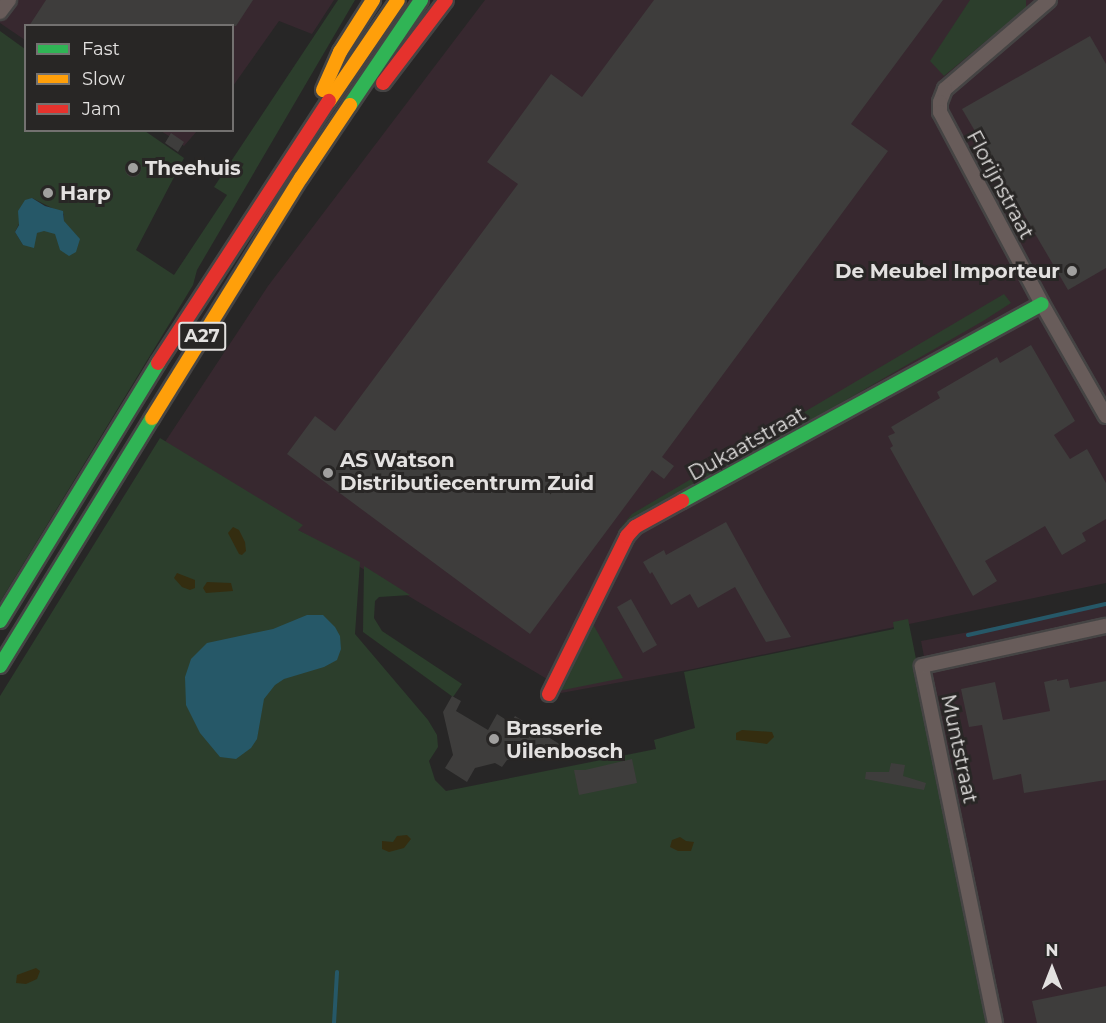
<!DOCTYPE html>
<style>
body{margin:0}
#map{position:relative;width:1106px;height:1023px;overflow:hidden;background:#272626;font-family:Montserrat,sans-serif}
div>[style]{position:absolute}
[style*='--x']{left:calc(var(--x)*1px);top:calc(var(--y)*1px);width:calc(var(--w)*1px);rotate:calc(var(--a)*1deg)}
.industrial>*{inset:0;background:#37282f}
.green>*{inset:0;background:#2c3e2c}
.sand>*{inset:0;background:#342d10}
.water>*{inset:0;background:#265868}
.stream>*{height:4px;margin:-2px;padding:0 2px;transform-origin:2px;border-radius:2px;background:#265868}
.building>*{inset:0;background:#3e3d3c}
.round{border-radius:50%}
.roads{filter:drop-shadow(2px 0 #454444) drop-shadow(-2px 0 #454444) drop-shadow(0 2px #454444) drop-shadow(0 -2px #454444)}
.street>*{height:14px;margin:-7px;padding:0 7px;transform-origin:7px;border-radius:7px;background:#685c5a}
.fast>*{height:14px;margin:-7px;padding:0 7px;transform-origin:7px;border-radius:7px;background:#30b455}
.slow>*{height:14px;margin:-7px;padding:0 7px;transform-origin:7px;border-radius:7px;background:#ff9f0a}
.jam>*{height:14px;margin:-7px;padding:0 7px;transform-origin:7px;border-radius:7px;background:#e5322d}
.dots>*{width:16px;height:16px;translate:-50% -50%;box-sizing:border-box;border:3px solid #282625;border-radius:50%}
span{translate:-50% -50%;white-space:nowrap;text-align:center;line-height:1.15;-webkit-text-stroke:6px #282625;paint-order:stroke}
.shield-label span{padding:2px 4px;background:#282625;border:2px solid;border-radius:4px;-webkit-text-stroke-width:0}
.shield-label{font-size:18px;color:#e3e1e0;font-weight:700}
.poi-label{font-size:20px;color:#e3e1e0;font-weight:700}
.left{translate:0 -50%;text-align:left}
.right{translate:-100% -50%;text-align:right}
.street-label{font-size:20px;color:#e3e1e0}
.legend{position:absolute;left:24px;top:24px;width:210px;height:108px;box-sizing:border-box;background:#282625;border:2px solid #737170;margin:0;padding:8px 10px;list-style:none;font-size:18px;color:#e3e1e0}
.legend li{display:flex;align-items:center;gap:12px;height:30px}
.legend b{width:30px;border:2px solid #737170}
.north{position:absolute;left:1022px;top:939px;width:60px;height:60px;-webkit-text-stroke:4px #282625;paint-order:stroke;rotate:0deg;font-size:16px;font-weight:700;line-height:24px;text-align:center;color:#e3e1e0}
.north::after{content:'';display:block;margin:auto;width:21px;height:27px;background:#e3e1e0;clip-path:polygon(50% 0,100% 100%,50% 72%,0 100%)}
</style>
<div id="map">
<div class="industrial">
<i style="clip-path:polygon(0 0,334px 0,312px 34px,279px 21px,233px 86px,232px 26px,26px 26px,25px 40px,0 23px)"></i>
<i style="clip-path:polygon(485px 0,1106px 0,1106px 583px,693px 669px,561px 693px,557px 685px,161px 448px,268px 286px)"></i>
<i style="clip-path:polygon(161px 131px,197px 131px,184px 146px)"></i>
<i style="clip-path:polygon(1106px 606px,1106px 1023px,994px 1023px,921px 641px)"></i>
</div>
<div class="green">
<i style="clip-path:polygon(evenodd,338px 0,355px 0,197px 270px,193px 285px,0 602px,0 31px,25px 49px,26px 130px,145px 131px,184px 158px,136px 250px,174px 275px,227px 195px,214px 187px,338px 0,32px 198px,64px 214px,64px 221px,37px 233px,23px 245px,15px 232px,32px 198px)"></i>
<i style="clip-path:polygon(970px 0,1026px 0,1026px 8px,944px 76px,930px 61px)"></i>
<i style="clip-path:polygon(1004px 294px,1011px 303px,983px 321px,617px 532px,632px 514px)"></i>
<i style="clip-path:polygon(160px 438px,303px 525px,298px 530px,360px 562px,355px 634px,428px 720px,437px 735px,438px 747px,429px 761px,435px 780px,446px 791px,656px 749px,654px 740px,695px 728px,684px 672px,894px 629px,893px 622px,908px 619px,989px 1023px,0 1023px,0 696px)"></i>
<i style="clip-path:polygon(364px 566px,410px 595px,379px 597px,375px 601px,374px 618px,382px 631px,462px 684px,453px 697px,363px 632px)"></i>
<i style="clip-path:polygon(589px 617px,623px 678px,558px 691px)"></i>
</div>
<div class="sand">
<i style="clip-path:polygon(233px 527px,239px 530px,245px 542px,246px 551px,242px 555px,239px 554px,228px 533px)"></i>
<i style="clip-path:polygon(177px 573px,195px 580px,195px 588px,190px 590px,182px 587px,174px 578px)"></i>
<i style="clip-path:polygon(207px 582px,231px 583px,233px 591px,206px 593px,203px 588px)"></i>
<i style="clip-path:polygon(742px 730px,772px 732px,774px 737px,767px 744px,736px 740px,736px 733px)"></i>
<i style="clip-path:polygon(407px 835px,411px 839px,404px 848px,389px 852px,382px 849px,382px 841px,393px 842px,397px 836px)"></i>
<i style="clip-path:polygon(680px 837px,686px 841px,694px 842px,691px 851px,678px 851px,670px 847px,672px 840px)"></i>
<i style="clip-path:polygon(36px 968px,40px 971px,37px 979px,26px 984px,16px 983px,17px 975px)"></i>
</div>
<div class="water">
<i style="clip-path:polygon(32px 198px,45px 206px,63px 211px,64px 221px,80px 239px,76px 252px,69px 256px,60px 250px,55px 234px,44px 231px,37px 233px,34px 248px,23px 245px,15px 232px,19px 225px,18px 211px,25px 200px)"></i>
<i style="clip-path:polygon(307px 615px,323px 615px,335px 627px,340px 636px,341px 649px,337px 660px,324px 667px,284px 679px,275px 685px,264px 699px,257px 739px,251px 748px,236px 759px,220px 757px,200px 733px,186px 705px,185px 677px,191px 659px,207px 643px,273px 629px)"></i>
</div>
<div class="stream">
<i style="--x:968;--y:635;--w:141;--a:-12.7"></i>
<i style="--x:334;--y:1023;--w:51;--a:-86.6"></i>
</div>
<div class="building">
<i style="clip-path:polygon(46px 0,253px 0,236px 26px,29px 26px)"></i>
<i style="clip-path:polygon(654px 0,943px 0,851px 124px,888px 151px,662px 457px,674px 466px,664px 479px,652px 470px,530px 634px,287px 454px,315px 416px,335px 431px,518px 184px,487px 162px,551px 74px,582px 97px)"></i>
<i style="clip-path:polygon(1090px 36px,1106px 64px,1106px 268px,1068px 290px,962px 109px)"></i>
<i style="clip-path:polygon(171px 133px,184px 142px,178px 152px,165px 143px)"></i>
<i class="round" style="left:125px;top:161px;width:16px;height:16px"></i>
<i style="clip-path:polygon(1031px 345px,1075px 421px,1054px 435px,1070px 459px,1087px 449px,1106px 483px,1106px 519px,1082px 533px,1086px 541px,1062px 555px,1045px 526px,985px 561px,997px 581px,973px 596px,890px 448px,893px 446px,888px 436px,895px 433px,891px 427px,940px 398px,937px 392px,997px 357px,1000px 363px)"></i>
<i style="clip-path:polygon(726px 522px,763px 589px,791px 637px,766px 642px,735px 587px,698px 608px,690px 594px,671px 605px,652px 572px,650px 574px,643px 562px,664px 550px,666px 555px)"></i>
<i style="clip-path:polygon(631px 599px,657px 645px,643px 653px,617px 607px)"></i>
<i style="clip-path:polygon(1057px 679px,1057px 681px,1068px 679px,1070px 688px,1106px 681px,1106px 780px,1024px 793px,1021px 774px,993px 780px,982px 725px,969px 727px,961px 689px,995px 682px,1003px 720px,1050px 711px,1044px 682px)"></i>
<i style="clip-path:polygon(452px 696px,461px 701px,456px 711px,488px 730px,497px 714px,511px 723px,515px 716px,561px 745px,553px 758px,543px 752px,507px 760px,502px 767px,495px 763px,475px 768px,467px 782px,445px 768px,453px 755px,443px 712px)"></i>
<i style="clip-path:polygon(632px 759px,637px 783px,579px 795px,574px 770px,585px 770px)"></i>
<i style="clip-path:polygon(891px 763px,905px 765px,903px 776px,926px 783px,924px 790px,865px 779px,866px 772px,889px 772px)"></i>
<i style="clip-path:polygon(1106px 986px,1106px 1023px,1037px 1023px,1032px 1001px)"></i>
</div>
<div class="roads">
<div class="street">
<i style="--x:1049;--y:0;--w:137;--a:139.4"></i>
<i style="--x:945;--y:89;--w:14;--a:111"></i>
<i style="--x:940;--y:102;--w:10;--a:90"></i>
<i style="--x:940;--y:112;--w:217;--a:62"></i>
<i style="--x:1042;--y:304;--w:129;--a:60.3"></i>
<i style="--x:0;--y:12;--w:15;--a:-53"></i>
<i style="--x:995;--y:1023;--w:364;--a:-101.6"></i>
<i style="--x:922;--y:666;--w:188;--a:-12.3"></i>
</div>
<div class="fast">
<i style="--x:350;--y:105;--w:127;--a:-55.9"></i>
<i style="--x:682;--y:501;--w:410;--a:-28.7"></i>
<i style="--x:0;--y:621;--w:303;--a:-58.5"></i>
<i style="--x:0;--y:666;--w:291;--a:-58.5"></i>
</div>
<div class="slow">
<i style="--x:323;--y:90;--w:42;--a:-65.9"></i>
<i style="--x:340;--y:52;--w:62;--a:-57.6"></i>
<i style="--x:329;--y:101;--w:122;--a:-55.7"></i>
<i style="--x:152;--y:418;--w:282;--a:-58.2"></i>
<i style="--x:301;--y:178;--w:88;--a:-56.1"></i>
</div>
<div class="jam">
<i style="--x:383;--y:83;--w:104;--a:-52.8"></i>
<i style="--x:158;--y:363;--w:313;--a:-56.9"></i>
<i style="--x:549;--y:694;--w:176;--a:-63.7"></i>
<i style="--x:627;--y:536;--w:12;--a:-48"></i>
<i style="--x:635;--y:527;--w:54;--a:-29"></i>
</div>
</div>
<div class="dots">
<i style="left:133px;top:168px;background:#a1a09f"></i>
<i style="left:48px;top:193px;background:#a1a09f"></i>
<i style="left:1072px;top:271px;background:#a1a09f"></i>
<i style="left:328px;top:473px;background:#a1a09f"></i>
<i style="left:494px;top:739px;background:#a1a09f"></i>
</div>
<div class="shield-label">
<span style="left:202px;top:336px">A27</span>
</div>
<div class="poi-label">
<span class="left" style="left:145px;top:168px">Theehuis</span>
<span class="left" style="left:60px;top:193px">Harp</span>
<span class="right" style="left:1060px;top:271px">De Meubel Importeur</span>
<span class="left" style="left:340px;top:472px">AS Watson<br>Distributiecentrum Zuid</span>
<span class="left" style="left:506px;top:740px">Brasserie<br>Uilenbosch</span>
</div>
<div class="street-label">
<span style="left:1000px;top:185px;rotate:62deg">Florijnstraat</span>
<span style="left:747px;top:444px;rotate:-29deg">Dukaatstraat</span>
<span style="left:959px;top:749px;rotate:78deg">Muntstraat</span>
</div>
<ul class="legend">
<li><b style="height:8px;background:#30b455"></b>Fast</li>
<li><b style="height:8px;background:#ff9f0a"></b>Slow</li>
<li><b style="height:8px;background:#e5322d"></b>Jam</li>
</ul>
<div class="north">N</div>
</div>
